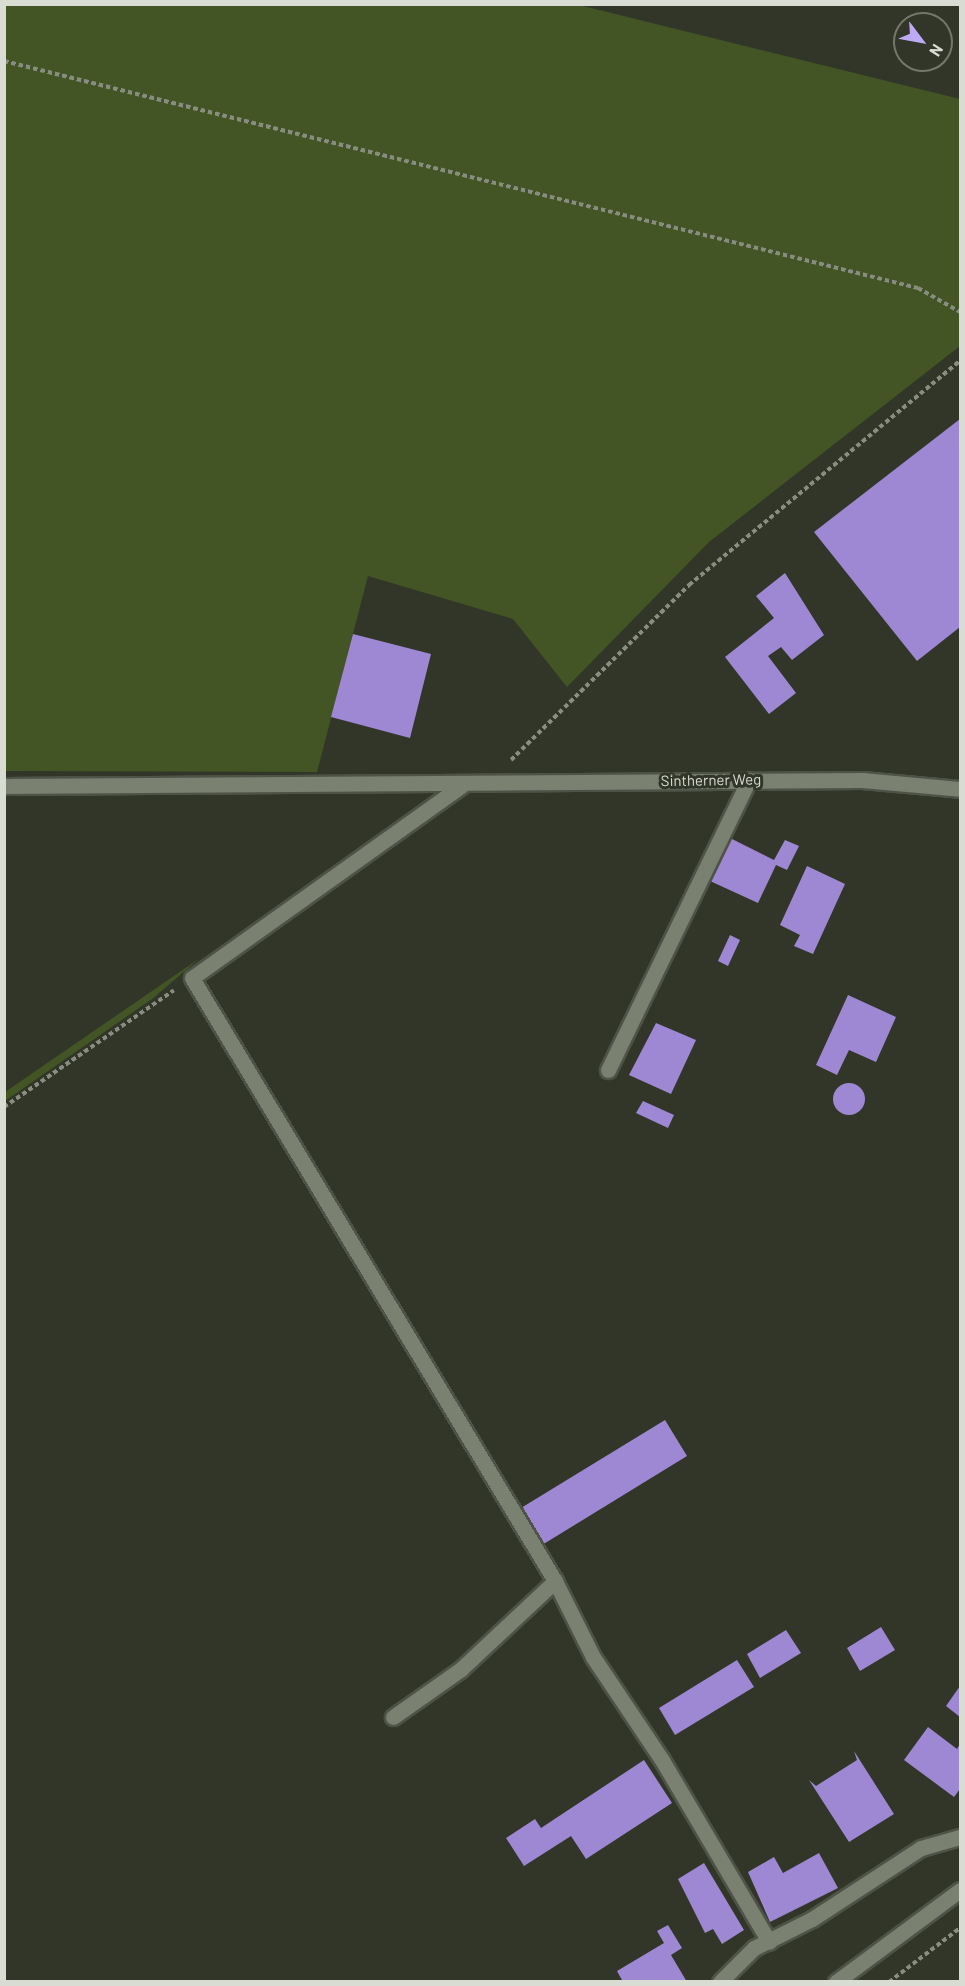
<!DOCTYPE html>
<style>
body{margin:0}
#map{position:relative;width:965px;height:1986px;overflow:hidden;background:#313628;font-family:Barlow,sans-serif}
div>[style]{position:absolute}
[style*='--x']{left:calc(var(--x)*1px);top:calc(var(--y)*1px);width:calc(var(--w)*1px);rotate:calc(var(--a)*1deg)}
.green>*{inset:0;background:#435525}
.building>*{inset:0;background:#9e88d4}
.round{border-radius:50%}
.path>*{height:4px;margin-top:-2px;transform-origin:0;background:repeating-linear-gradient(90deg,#888c81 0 4.5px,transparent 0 7.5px)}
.roads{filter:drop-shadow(2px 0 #4e5347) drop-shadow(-2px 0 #4e5347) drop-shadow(0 2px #4e5347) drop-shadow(0 -2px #4e5347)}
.service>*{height:15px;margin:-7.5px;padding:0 7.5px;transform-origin:7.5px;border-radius:7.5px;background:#7a8171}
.minor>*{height:15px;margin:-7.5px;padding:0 7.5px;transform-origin:7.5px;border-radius:7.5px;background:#7a8171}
.tertiary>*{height:15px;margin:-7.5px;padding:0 7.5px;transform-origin:7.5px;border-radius:7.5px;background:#7a8171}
span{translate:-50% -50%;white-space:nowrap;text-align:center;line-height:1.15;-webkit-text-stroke:6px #313628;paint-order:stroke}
.street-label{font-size:15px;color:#d8dcd3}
.frame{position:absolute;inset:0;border:6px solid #d8dcd3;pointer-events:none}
.north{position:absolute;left:893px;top:12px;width:60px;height:60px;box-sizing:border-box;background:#313628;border:2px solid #74786c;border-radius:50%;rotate:122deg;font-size:16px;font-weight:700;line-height:24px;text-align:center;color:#d8dcd3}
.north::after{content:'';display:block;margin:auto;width:21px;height:27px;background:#bea9f5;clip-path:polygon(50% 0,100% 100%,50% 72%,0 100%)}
</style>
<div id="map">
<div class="green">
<i style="clip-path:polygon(5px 5px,579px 5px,960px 99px,960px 346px,709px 542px,567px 687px,513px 619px,368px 576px,317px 772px,5px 771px)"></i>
<i style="clip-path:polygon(200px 958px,152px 999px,5px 1101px,5px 1092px)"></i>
</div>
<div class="building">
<i style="clip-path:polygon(960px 419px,960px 627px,917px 661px,814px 532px)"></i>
<i style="clip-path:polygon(785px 573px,824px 635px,792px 660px,781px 647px,768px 656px,796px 693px,769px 714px,725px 657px,774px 618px,756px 596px)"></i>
<i style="clip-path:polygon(353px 634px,431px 654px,410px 738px,331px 717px)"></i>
<i style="clip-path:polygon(730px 838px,774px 860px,785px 840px,799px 846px,787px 870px,776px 865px,758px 903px,710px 881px)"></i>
<i style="clip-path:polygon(807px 866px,845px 884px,813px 954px,794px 946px,800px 935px,780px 925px)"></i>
<i style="clip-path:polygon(730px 935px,740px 940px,728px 966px,718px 961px)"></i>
<i style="clip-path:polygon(848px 995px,896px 1017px,876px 1062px,849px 1050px,837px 1075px,816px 1065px)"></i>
<i style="clip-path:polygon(656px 1023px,696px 1040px,671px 1094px,629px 1075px)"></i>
<i class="round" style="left:833px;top:1083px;width:32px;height:32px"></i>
<i style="clip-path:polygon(643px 1101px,674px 1115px,668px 1128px,636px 1113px)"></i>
<i style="clip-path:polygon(665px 1420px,687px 1456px,542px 1545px,521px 1508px)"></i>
<i style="clip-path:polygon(881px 1627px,895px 1650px,860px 1671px,847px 1648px)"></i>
<i style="clip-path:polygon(786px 1630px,801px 1653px,760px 1678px,747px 1654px)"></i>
<i style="clip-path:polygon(737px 1660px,754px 1687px,675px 1735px,659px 1708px)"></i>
<i style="clip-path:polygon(960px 1686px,960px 1717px,946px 1706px)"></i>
<i style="clip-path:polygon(928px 1727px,957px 1749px,960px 1744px,960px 1789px,954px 1797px,904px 1760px)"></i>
<i style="clip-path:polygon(854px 1751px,894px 1814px,849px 1842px,809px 1780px,816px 1786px,857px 1760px)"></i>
<i style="clip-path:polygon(644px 1760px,672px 1803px,586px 1859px,571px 1836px,524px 1866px,506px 1838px,535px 1819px,541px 1828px)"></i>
<i style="clip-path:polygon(819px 1853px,838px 1888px,770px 1922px,748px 1872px,774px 1857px,783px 1873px)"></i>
<i style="clip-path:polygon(704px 1863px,744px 1930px,722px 1944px,713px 1929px,705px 1933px,678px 1879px)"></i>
<i style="clip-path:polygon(668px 1925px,682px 1948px,671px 1955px,687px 1982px,623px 1982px,617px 1971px,664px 1943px,657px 1931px)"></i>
</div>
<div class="path">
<i style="--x:4;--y:61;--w:942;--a:13.95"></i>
<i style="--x:918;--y:288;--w:48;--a:29.7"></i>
<i style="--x:511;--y:760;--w:250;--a:-44.5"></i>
<i style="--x:689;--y:585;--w:352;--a:-39.6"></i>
<i style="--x:4;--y:1107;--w:206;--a:-34.5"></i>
<i style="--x:889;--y:1982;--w:89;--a:-37.3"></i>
</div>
<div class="roads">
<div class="service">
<i style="--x:461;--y:786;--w:330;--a:144.5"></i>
<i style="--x:192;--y:978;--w:704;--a:58.95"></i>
<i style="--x:555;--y:1581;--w:85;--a:63.4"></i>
<i style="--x:593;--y:1657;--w:124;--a:56.2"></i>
<i style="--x:662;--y:1760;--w:211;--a:59.5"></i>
<i style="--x:608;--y:1070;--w:322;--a:-64.1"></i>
<i style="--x:393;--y:1717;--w:83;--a:-35.2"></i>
<i style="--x:461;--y:1669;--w:129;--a:-43.1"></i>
<i style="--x:720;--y:1982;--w:48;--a:-45"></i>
<i style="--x:754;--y:1948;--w:65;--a:-26.6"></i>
<i style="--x:812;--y:1919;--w:130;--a:-33.1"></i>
<i style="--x:921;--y:1848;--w:41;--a:-15.8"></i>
</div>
<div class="minor">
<i style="--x:4;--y:786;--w:858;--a:-0.4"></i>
<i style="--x:862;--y:780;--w:98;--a:5.2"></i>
</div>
<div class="tertiary">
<i style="--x:836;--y:1982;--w:154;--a:-36.6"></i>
</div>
</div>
<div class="street-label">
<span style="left:711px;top:780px;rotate:-1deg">Sintherner Weg</span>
</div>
<div class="frame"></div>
<div class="north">N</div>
</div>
